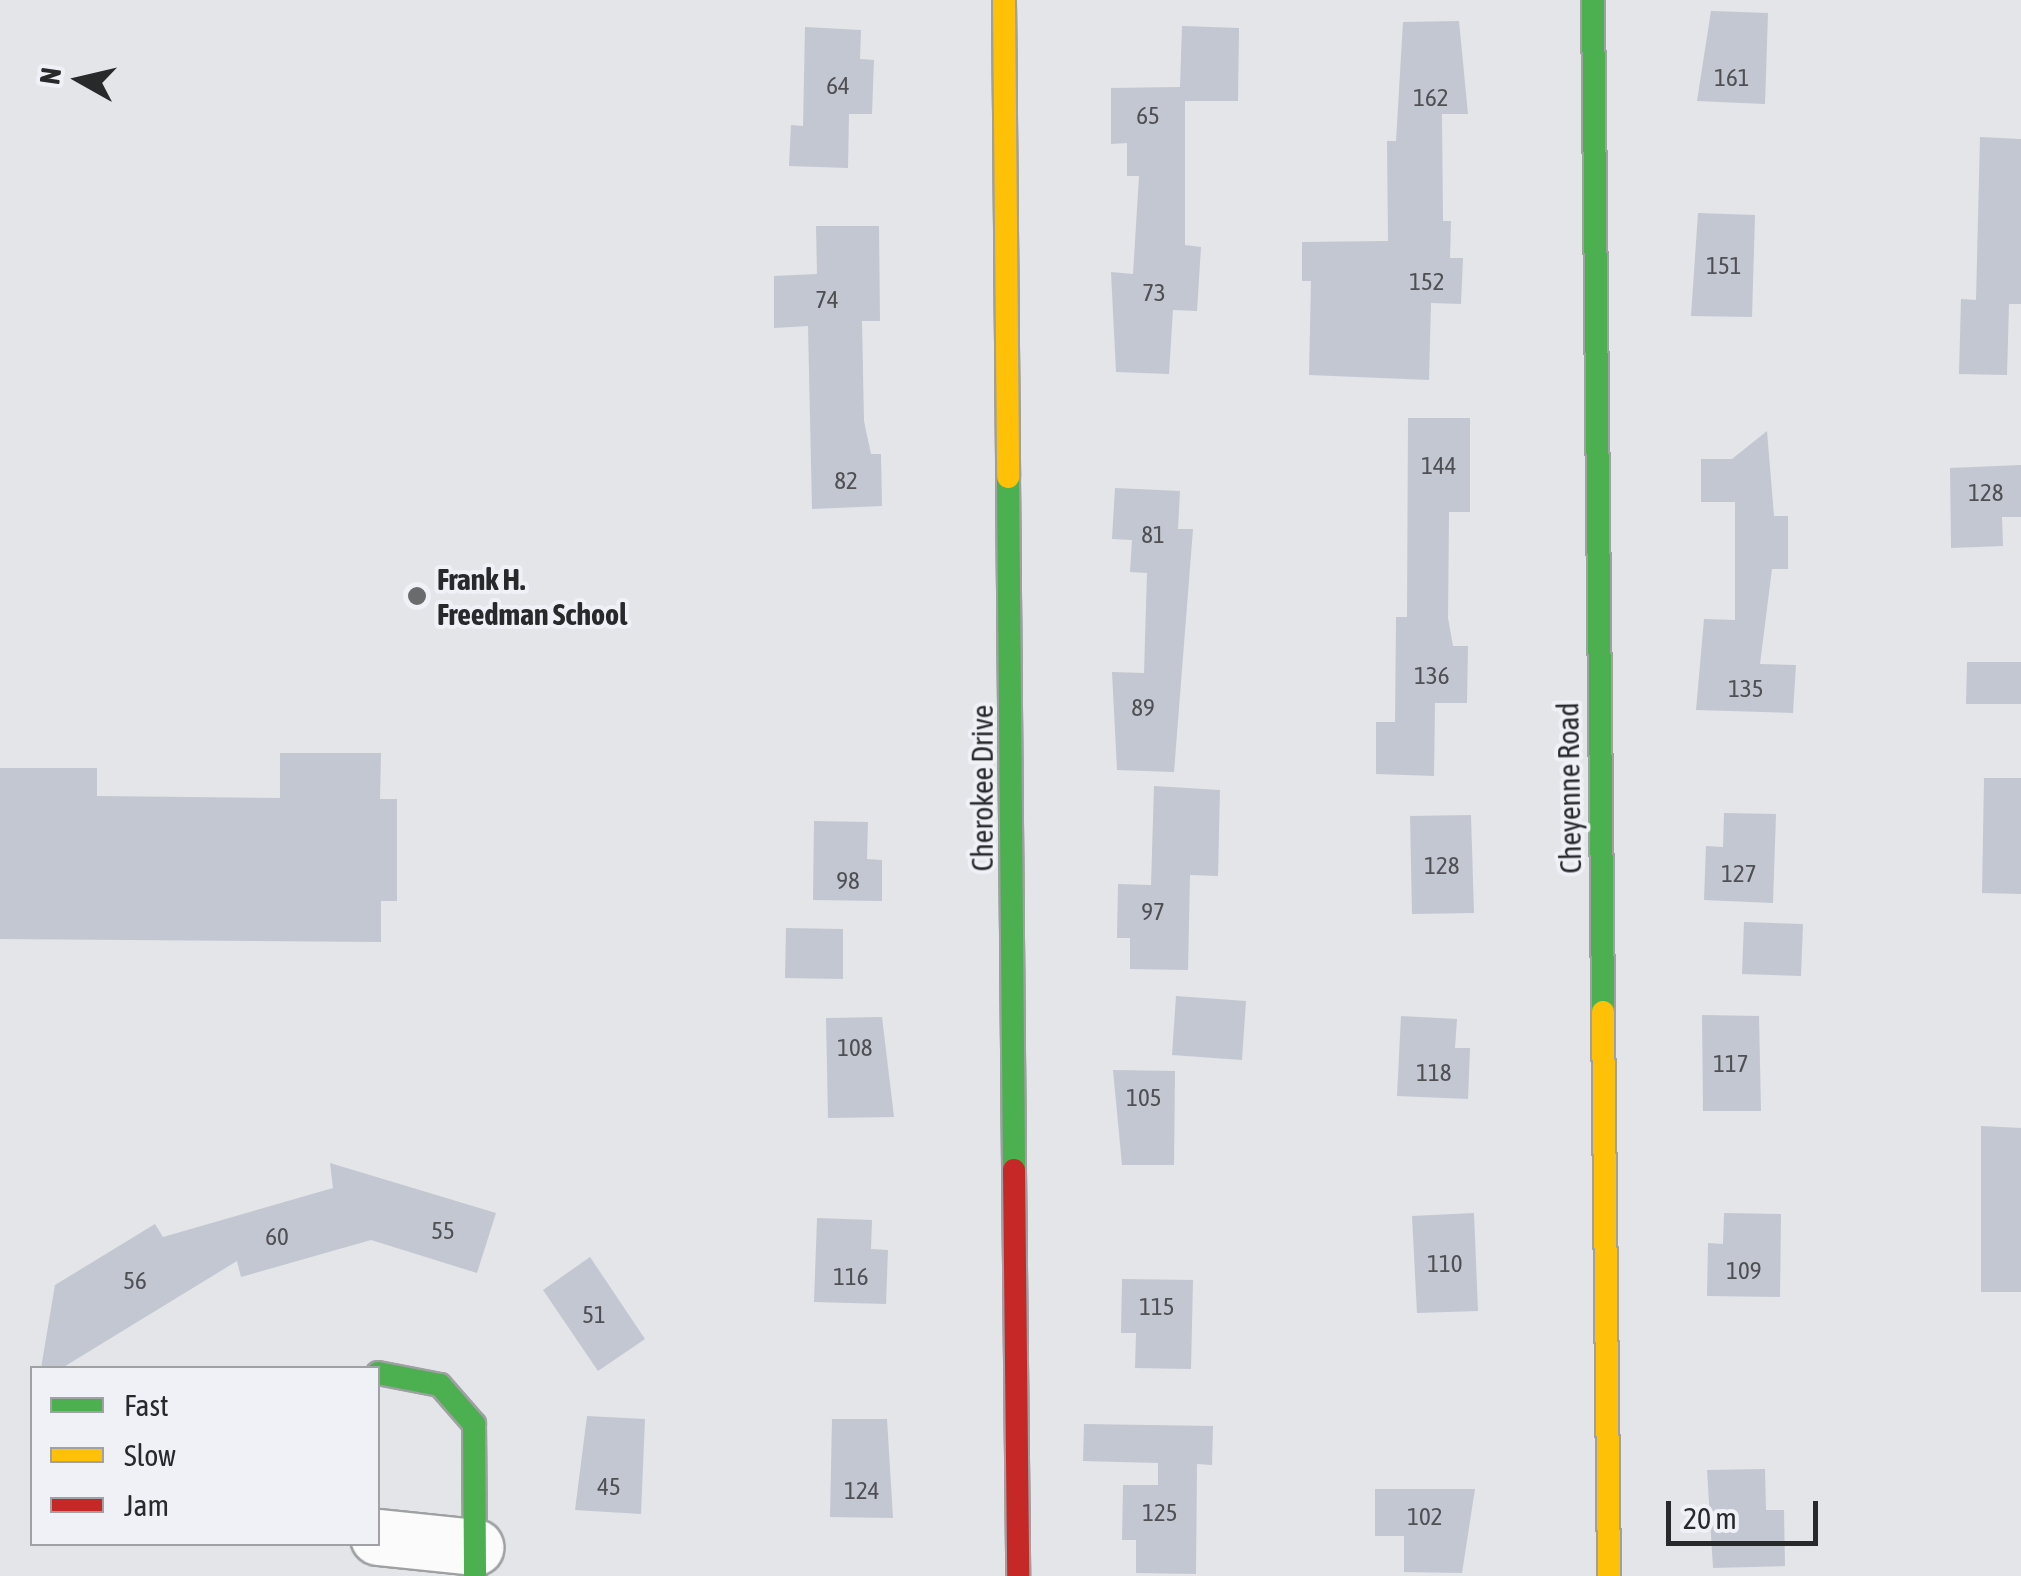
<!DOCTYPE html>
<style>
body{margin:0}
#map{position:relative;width:2021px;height:1576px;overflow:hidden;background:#e3e5e8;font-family:"Asap Condensed",sans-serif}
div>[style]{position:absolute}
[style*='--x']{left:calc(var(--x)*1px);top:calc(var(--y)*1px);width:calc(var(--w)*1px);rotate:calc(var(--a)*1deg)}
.building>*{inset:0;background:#c3c7d1}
.roads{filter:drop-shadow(2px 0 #9ea0a2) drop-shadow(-2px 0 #9ea0a2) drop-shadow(0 2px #9ea0a2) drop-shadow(0 -2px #9ea0a2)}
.street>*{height:55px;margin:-27.5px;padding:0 27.5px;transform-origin:27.5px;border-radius:27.5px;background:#fbfbfc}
.fast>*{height:22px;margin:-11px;padding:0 11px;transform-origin:11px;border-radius:11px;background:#4caf50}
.slow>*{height:22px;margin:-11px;padding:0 11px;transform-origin:11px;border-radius:11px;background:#ffc107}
.jam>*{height:22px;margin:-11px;padding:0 11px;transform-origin:11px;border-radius:11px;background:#c62828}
.dots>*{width:28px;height:28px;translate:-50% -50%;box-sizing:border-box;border:5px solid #eff1f7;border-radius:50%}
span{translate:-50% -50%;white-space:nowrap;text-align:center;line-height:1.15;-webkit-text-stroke:8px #eff1f7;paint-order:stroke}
.number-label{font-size:25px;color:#4f5054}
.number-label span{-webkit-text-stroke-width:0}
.poi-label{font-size:30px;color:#28292b;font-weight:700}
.left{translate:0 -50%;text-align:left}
.street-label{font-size:30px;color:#28292b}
.legend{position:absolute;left:30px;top:1366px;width:350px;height:180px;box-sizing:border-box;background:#eff1f7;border:2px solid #9fa1a5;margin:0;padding:12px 18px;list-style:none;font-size:30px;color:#28292b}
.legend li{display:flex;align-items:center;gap:20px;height:50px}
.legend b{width:50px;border:2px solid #9fa1a5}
.north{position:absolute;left:30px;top:30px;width:100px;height:100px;-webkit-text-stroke:8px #eff1f7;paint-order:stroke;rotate:278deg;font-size:28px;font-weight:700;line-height:40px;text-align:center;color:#28292b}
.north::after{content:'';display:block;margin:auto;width:35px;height:45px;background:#28292b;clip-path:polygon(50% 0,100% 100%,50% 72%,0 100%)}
.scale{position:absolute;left:1666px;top:1501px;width:152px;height:45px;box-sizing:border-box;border:5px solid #28292b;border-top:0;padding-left:12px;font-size:30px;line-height:35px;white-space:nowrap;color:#28292b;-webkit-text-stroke:8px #eff1f7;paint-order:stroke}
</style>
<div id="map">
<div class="building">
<i style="clip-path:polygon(1711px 11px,1768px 13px,1765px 104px,1697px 101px)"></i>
<i style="clip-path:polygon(1459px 21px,1468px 114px,1442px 114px,1443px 221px,1451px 221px,1450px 258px,1463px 258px,1461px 304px,1431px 303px,1429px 380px,1309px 375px,1311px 281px,1302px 281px,1302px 242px,1388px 241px,1387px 141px,1396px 141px,1403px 22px)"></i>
<i style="clip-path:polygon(1182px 26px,1239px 28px,1238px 101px,1185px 101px,1185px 245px,1201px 247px,1197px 311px,1173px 310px,1169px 374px,1116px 372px,1111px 272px,1133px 274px,1139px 176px,1127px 176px,1127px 143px,1111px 144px,1111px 88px,1180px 87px)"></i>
<i style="clip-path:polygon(805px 27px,861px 30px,860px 59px,874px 60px,872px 114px,849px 114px,848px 168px,789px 166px,791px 125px,803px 126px)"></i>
<i style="clip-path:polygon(1980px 137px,2021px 139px,2021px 304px,2009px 304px,2007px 375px,1959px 374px,1961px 299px,1976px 300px)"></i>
<i style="clip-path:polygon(1698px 213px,1755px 215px,1752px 317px,1691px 316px)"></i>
<i style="clip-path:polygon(816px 226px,879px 226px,880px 321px,862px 321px,864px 421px,871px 454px,881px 454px,882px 506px,812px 509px,808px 326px,774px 328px,774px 276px,817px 274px)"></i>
<i style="clip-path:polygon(1408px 418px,1470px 418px,1470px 512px,1449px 512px,1448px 618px,1453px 646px,1468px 646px,1467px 703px,1435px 703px,1434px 776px,1376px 774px,1376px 722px,1395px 722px,1396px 617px,1407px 617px)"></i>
<i style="clip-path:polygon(1767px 431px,1774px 516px,1788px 516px,1788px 569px,1772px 569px,1760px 664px,1796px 665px,1793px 713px,1696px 710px,1704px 619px,1735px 620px,1735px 502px,1701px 502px,1701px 459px,1732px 459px)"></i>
<i style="clip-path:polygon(2021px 465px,2021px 517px,2002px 517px,2003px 546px,1951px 548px,1950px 468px)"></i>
<i style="clip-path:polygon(1115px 488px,1180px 491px,1178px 529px,1193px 529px,1174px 772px,1117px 770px,1112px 672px,1144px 673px,1147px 573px,1130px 572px,1132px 540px,1112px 539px)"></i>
<i style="clip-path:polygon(1967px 662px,2021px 662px,2021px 704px,1966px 704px)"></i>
<i style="clip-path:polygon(280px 753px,381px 753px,380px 799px,397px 799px,397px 901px,381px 901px,381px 942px,0 939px,0 768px,97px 768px,97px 796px,280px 798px)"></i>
<i style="clip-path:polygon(1984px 778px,2021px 778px,2021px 894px,1982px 893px)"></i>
<i style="clip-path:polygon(1154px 786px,1220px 790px,1218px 876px,1190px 875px,1188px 970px,1130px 969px,1130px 938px,1117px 938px,1118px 884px,1151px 885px)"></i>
<i style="clip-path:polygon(1724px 813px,1776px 814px,1773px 903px,1704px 900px,1706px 846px,1723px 847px)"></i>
<i style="clip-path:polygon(1471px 815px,1474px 913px,1412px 914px,1410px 816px)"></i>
<i style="clip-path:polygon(814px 821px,868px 822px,867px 859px,882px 860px,882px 901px,813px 900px)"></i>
<i style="clip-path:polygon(1744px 922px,1803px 924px,1801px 976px,1742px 974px)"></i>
<i style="clip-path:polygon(786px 928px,843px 929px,843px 979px,785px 978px)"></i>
<i style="clip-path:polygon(1176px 996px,1246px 1001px,1242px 1060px,1172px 1055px)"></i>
<i style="clip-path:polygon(1702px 1015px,1759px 1016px,1761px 1111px,1703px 1111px)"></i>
<i style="clip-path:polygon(1401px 1016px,1457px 1019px,1455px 1048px,1470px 1048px,1468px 1099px,1397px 1096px)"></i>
<i style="clip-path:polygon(882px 1017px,894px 1117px,828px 1118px,826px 1018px)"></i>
<i style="clip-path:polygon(1113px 1070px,1175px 1071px,1174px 1165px,1122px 1165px)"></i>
<i style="clip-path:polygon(1981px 1126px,2021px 1128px,2021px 1292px,1981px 1292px)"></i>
<i style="clip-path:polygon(330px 1163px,496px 1213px,477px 1273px,371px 1240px,241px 1277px,237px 1261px,62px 1368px,41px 1368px,55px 1285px,155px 1224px,163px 1237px,333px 1188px)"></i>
<i style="clip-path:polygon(1474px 1213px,1478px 1311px,1417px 1313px,1412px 1216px)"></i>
<i style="clip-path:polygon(1724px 1213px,1781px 1214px,1780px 1297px,1707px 1296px,1708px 1243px,1723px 1244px)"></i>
<i style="clip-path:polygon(817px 1218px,872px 1220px,871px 1249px,888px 1250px,886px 1304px,814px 1302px)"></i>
<i style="clip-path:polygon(590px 1257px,645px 1339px,598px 1371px,543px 1290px)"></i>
<i style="clip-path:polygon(1122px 1279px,1193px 1280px,1191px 1369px,1135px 1368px,1136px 1333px,1121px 1333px)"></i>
<i style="clip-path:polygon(587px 1416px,645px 1419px,641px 1514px,575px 1510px)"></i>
<i style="clip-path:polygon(832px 1419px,887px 1419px,893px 1518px,830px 1517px)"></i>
<i style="clip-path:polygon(1084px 1424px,1213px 1426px,1212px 1465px,1197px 1464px,1196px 1574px,1136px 1573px,1136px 1540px,1122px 1540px,1123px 1485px,1158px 1485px,1158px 1463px,1083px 1461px)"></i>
<i style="clip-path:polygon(1765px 1469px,1766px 1510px,1784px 1510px,1785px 1566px,1713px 1568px,1707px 1470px)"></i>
<i style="clip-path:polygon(1375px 1489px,1475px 1489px,1462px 1573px,1404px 1572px,1404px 1536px,1375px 1536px)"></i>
</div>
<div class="roads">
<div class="street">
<i style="--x:378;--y:1537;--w:98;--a:5.9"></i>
</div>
<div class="fast">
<i style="--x:1593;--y:0;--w:1012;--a:89.43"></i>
<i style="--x:1008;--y:477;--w:693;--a:89.5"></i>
<i style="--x:378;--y:1373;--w:63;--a:11"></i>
<i style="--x:440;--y:1385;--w:52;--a:48.9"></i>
<i style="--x:474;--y:1424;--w:152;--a:89.6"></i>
</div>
<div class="slow">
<i style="--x:1004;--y:0;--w:477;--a:89.5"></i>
<i style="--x:1603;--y:1012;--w:564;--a:89.39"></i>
</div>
<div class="jam">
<i style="--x:1014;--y:1170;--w:406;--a:89.4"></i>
</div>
</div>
<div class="dots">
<i style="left:417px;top:596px;background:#696b6d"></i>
</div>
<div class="number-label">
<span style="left:1732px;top:77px">161</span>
<span style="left:838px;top:85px">64</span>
<span style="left:1431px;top:97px">162</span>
<span style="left:1148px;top:115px">65</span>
<span style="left:1724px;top:265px">151</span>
<span style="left:1427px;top:281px">152</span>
<span style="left:1154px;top:292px">73</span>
<span style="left:827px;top:299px">74</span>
<span style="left:1439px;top:465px">144</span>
<span style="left:846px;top:480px">82</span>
<span style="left:1986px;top:492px">128</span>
<span style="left:1153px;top:534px">81</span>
<span style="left:1432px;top:675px">136</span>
<span style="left:1746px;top:688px">135</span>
<span style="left:1143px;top:707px">89</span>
<span style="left:1442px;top:865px">128</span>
<span style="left:1739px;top:873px">127</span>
<span style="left:848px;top:880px">98</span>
<span style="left:1153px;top:911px">97</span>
<span style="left:855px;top:1047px">108</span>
<span style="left:1731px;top:1063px">117</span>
<span style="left:1434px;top:1072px">118</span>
<span style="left:1144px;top:1097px">105</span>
<span style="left:443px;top:1230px">55</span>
<span style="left:277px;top:1236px">60</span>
<span style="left:1445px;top:1263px">110</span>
<span style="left:1744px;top:1270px">109</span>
<span style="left:851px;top:1276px">116</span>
<span style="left:135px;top:1280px">56</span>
<span style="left:1157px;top:1306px">115</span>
<span style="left:594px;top:1314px">51</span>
<span style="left:609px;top:1486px">45</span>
<span style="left:862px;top:1490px">124</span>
<span style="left:1160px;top:1512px">125</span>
<span style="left:1425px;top:1516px">102</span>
</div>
<div class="poi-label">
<span class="left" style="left:437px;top:596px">Frank H.<br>Freedman School</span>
</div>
<div class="street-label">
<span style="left:982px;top:788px;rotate:-90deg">Cherokee Drive</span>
<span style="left:1569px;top:788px;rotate:-91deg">Cheyenne Road</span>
</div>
<ul class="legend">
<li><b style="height:12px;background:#4caf50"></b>Fast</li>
<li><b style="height:12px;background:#ffc107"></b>Slow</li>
<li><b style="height:12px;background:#c62828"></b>Jam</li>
</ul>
<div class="north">N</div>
<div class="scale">20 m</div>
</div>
